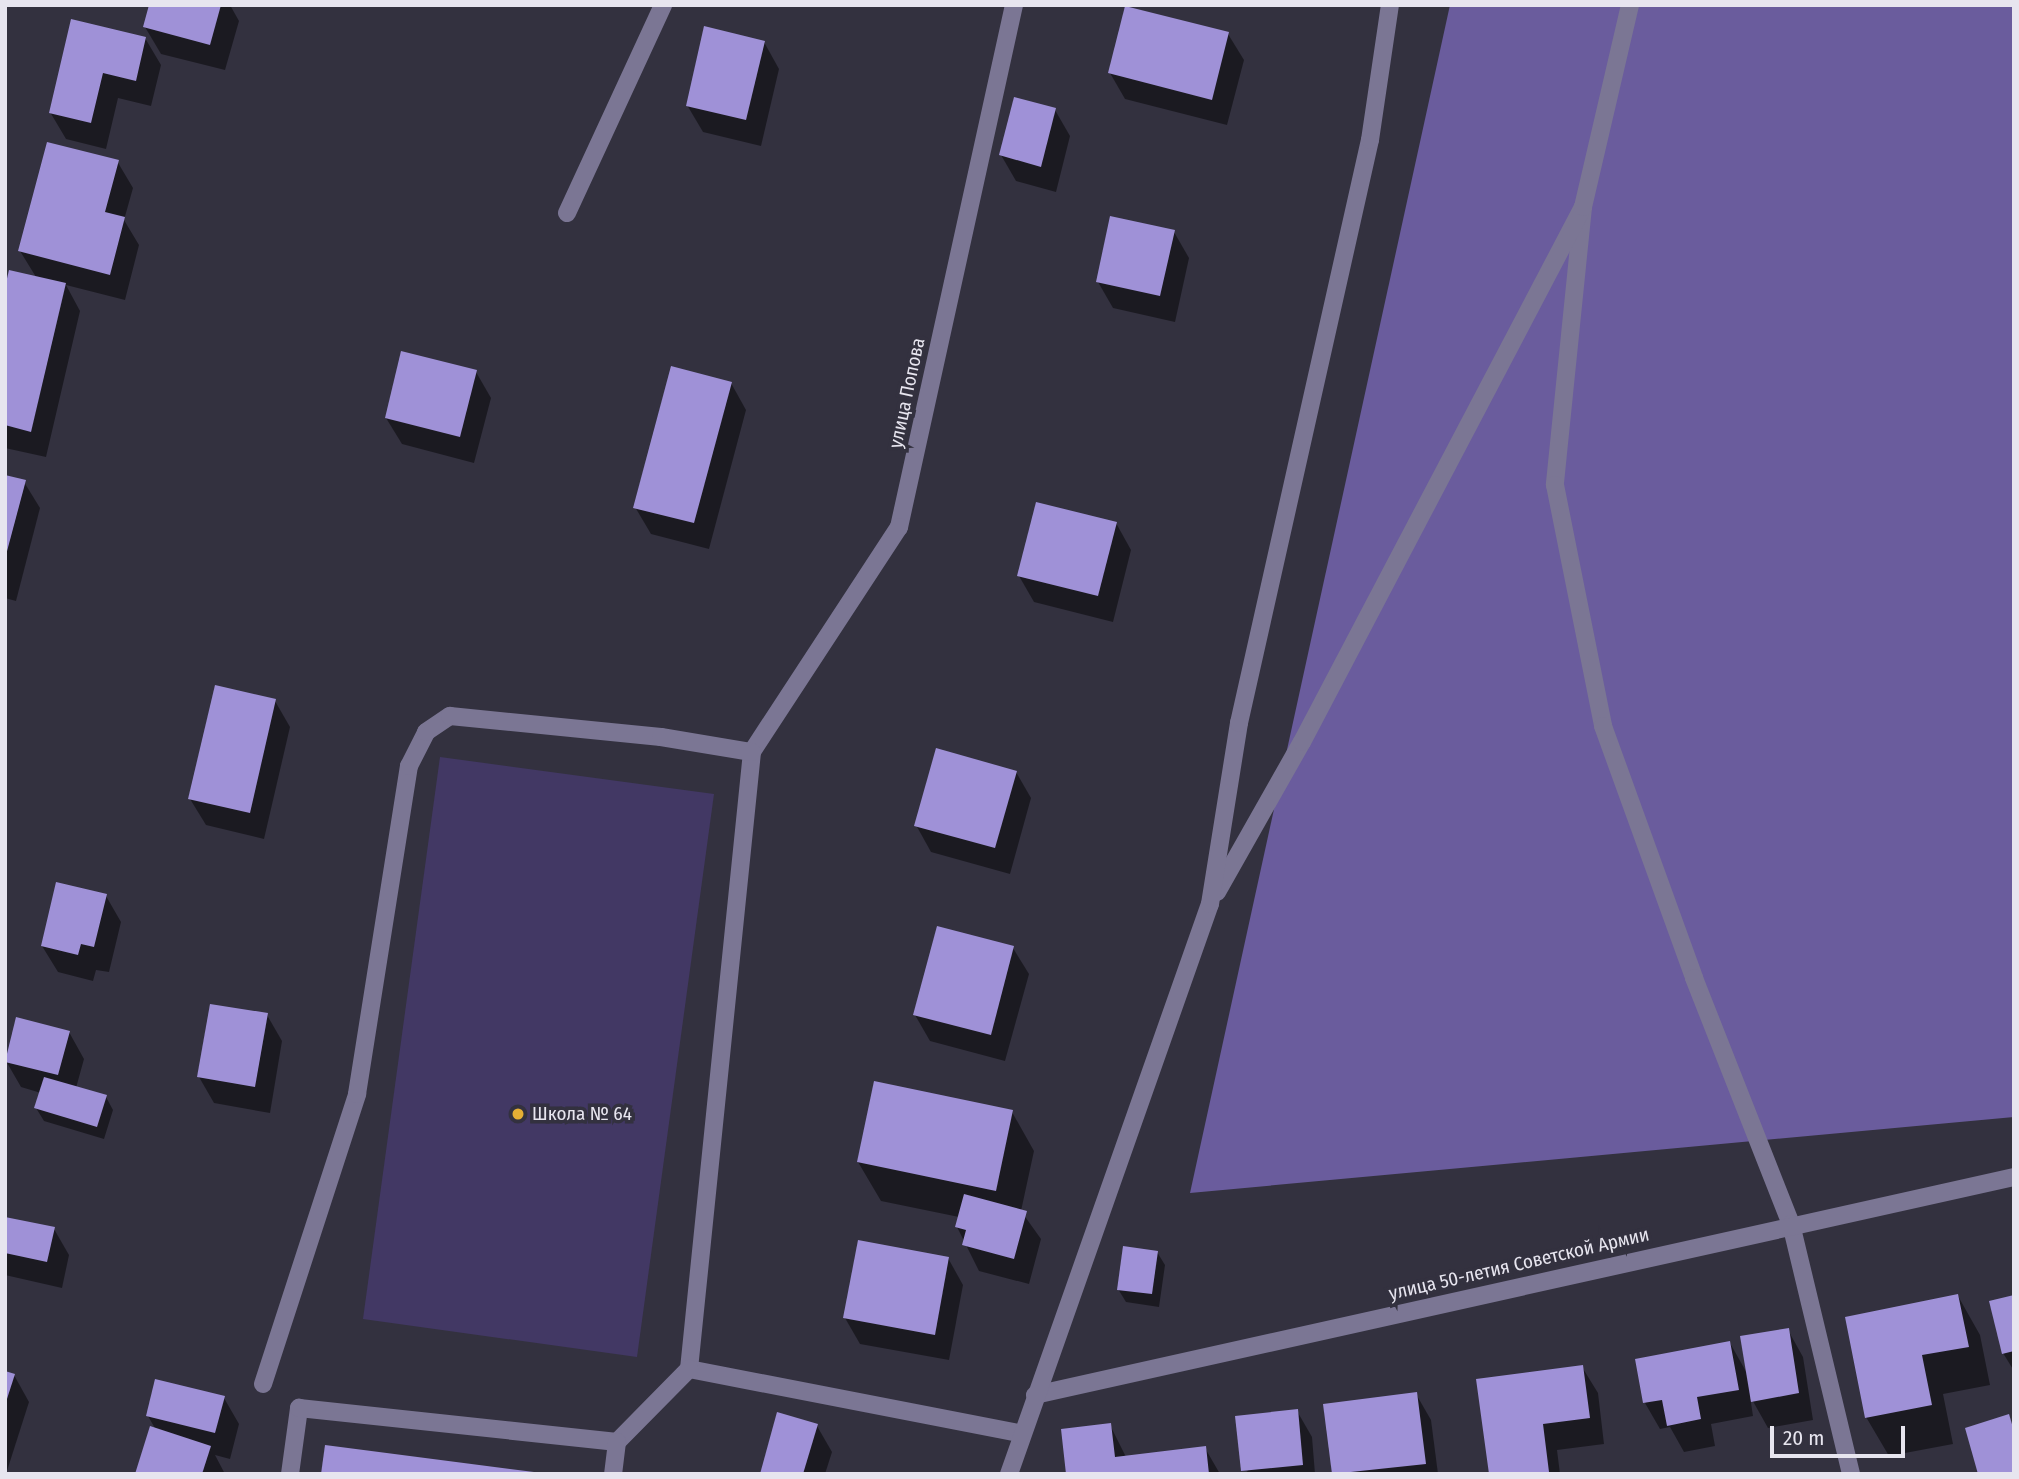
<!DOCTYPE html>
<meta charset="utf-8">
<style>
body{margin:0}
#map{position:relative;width:2019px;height:1479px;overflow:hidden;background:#33313f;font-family:"Fira Sans Condensed",sans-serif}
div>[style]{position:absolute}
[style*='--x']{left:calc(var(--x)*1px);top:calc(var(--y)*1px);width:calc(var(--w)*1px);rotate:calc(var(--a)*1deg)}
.green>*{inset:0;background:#423864}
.forest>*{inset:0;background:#6a5c9d}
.shadow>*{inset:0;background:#0007}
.building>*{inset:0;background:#9f91d7}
.minor>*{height:18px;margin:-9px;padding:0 9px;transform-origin:9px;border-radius:9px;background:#7b7694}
.dots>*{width:19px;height:19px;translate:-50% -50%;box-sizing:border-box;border:4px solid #33313f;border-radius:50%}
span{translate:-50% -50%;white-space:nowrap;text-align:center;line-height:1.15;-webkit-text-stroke:7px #33313f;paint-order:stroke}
.street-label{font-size:19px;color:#e7e5ef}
.poi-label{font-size:19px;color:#e7e5ef}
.left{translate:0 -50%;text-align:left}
.frame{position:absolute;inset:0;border:7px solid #e7e5ef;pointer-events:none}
.scale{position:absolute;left:1770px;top:1426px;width:135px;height:32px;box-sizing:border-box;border:4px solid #e7e5ef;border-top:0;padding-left:9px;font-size:21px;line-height:24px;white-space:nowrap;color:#e7e5ef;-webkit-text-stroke:5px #33313f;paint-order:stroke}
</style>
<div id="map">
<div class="green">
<i style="clip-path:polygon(440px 757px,714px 794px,637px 1357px,363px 1319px)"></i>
</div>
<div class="forest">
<i style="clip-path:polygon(1450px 5px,2014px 5px,2014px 1117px,1190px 1193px)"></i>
</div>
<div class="shadow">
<i style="clip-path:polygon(151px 5px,230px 5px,239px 21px,225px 70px,161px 54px,145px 27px)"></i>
<i style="clip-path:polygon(1228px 34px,1244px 60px,1227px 125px,1125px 99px,1110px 73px)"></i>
<i style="clip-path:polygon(145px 38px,161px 65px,151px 106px,118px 98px,106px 149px,66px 139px,50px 112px)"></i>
<i style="clip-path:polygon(764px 42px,779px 69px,761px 146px,703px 132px,687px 105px)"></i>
<i style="clip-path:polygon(1055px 110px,1070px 136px,1056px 192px,1016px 181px,1001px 155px)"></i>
<i style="clip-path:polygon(117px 161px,133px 188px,124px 220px,139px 245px,125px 300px,66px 285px,80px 311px,46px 457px,5px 448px,5px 295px,36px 277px,20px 251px)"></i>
<i style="clip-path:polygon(1174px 232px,1189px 258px,1175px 322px,1113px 308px,1098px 282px)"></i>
<i style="clip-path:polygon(476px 372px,491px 398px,474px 463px,402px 444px,386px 418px)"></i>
<i style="clip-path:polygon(731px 383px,746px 410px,709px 549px,651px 534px,635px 507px)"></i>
<i style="clip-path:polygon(5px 477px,24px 482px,40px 508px,16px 601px,5px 598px)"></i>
<i style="clip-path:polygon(1116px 523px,1131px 550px,1113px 622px,1034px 602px,1019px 576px)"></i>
<i style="clip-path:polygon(275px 701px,290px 727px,264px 839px,206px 825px,190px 799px)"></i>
<i style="clip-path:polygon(1016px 772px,1031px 798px,1010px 874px,931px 852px,916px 825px)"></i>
<i style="clip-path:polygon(106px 896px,121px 922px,109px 972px,96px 970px,93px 981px,58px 972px,42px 946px)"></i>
<i style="clip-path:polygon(1013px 948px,1029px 974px,1005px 1061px,930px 1041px,915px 1015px)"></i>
<i style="clip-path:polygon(267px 1015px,282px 1041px,270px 1113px,214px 1103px,199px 1077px)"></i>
<i style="clip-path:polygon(69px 1032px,84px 1059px,76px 1088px,106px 1097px,113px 1110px,104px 1139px,44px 1121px,36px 1108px,41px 1093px,21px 1087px,6px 1061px)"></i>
<i style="clip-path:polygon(1012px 1112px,1034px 1151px,1021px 1211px,1041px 1239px,1029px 1284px,979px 1271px,957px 1227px,959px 1217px,881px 1201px,858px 1162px)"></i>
<i style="clip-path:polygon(5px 1218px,54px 1229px,69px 1255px,62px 1288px,5px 1275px)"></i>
<i style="clip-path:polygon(1157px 1252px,1165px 1265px,1159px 1307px,1126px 1302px,1118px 1289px)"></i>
<i style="clip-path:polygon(948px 1258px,963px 1285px,949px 1360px,860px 1344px,845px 1318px)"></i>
<i style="clip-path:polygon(1958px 1296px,1980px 1335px,1990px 1385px,1943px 1394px,1953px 1444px,1889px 1456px,1866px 1417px)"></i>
<i style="clip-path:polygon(2014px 1297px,2014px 1371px,2003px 1353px)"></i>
<i style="clip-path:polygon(1788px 1330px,1803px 1357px,1813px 1420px,1768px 1428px,1750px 1396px,1753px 1416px,1711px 1424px,1715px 1446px,1684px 1452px,1670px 1427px,1660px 1429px,1645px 1403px,1730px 1343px,1748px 1375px)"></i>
<i style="clip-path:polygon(1582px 1367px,1598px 1393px,1604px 1444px,1557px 1450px,1560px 1474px,1490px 1474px)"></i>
<i style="clip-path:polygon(5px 1372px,14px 1375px,29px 1402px,6px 1474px)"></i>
<i style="clip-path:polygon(1416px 1394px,1431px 1420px,1438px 1474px,1333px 1474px)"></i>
<i style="clip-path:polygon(224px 1398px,239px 1424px,230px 1459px,215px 1455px,225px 1474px,137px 1474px,156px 1430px,148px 1416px)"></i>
<i style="clip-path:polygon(1297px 1411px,1312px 1437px,1315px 1474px,1245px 1474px)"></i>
<i style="clip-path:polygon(1110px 1425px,1126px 1457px,1205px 1448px,1220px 1474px,1068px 1474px)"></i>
<i style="clip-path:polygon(817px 1426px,832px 1452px,825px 1474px,761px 1474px)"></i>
</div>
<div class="building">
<i style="clip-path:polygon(149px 5px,221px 5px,210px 45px,143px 27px)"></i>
<i style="clip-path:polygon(1125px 6px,1229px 32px,1212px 100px,1108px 73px)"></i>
<i style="clip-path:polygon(71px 19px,146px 37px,136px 81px,103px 73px,91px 123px,49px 113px)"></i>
<i style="clip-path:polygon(704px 26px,765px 41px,746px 120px,686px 106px)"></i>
<i style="clip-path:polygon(1014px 97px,1056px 108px,1041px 167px,999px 155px)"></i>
<i style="clip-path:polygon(47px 142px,119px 160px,105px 212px,125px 217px,110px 275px,18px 251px)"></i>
<i style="clip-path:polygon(1110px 216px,1175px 230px,1160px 296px,1096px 282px)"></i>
<i style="clip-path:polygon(9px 270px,66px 283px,31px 432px,5px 425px,5px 287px)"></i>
<i style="clip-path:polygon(401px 351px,477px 370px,460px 437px,385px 418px)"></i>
<i style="clip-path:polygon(671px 366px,732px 382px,694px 523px,633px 508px)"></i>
<i style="clip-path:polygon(5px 475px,26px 480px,6px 555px,5px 555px)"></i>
<i style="clip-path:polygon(1036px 502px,1117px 522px,1098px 596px,1017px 576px)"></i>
<i style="clip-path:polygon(215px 685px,276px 699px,250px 813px,188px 799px)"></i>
<i style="clip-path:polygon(936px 748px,1017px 771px,995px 848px,914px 826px)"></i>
<i style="clip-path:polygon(56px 882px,107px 894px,94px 947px,81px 944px,78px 955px,41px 946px)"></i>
<i style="clip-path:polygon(937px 926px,1014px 946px,991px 1035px,913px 1015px)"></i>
<i style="clip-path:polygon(210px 1004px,268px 1013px,255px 1087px,197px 1077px)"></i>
<i style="clip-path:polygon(16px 1017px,70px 1031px,58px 1075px,5px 1062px)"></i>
<i style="clip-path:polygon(44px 1077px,107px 1095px,97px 1127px,34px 1108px)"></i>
<i style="clip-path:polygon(874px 1081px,1013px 1110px,996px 1191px,857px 1162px)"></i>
<i style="clip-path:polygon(964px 1194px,1027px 1211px,1014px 1259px,962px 1245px,966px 1230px,955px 1227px)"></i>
<i style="clip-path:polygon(5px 1217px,55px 1227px,47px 1262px,5px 1253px)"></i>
<i style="clip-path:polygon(858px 1240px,949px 1257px,935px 1335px,843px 1318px)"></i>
<i style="clip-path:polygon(1123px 1246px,1158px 1251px,1152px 1294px,1117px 1290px)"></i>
<i style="clip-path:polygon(1958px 1294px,1969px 1347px,1922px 1355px,1932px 1405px,1865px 1418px,1845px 1317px)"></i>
<i style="clip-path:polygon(2014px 1295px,2014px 1351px,2002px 1354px,1989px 1301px)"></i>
<i style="clip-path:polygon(1789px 1328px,1799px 1393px,1751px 1402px,1740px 1336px)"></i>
<i style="clip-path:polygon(1730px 1341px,1739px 1390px,1697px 1397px,1701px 1419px,1667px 1426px,1662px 1400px,1643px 1403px,1635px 1359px)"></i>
<i style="clip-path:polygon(1583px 1365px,1590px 1418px,1543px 1424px,1549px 1472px,1489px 1474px,1476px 1379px)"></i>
<i style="clip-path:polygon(5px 1371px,15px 1374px,6px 1402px,5px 1402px)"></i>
<i style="clip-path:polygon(155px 1379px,225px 1396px,215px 1433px,146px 1416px)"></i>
<i style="clip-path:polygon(1417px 1392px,1426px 1464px,1332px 1474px,1323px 1404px)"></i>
<i style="clip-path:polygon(1298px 1409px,1303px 1465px,1241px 1471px,1235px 1416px)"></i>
<i style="clip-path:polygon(777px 1412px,818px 1424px,803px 1474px,760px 1474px)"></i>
<i style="clip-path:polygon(2009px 1414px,2014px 1431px,2014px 1474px,1978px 1474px,1965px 1428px)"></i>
<i style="clip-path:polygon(1111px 1423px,1115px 1457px,1206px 1446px,1209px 1474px,1066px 1474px,1061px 1429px)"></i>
<i style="clip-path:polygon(150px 1426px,211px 1446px,202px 1474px,135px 1474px)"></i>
<i style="clip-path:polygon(325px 1445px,534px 1472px,534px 1474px,321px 1474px)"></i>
</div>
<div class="minor">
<i style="--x:1014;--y:5;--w:535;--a:102.42"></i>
<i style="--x:899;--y:527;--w:269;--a:123.2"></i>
<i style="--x:752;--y:752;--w:620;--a:95.83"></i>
<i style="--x:689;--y:1369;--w:339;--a:11"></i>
<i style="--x:1583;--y:207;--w:279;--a:95.8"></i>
<i style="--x:1555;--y:485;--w:246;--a:78.7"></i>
<i style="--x:1603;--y:726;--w:268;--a:70.1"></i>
<i style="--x:1694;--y:978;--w:264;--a:68.5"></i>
<i style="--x:1791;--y:1224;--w:257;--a:76.5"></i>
<i style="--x:567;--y:213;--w:229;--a:-65.2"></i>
<i style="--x:1217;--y:892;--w:172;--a:-60.5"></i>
<i style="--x:1302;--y:742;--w:604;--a:-62.29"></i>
<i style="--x:1583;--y:207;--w:207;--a:-76.9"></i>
<i style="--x:263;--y:1384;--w:305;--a:-72"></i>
<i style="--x:357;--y:1094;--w:332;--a:-81"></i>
<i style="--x:409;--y:766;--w:38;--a:-63"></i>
<i style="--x:426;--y:732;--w:29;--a:-34"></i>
<i style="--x:450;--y:716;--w:212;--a:5.7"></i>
<i style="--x:661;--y:737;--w:92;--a:9.4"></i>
<i style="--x:1035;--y:1395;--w:1003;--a:-12.55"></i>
<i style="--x:617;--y:1442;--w:103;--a:-45.4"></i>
<i style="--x:290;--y:1474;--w:67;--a:-82.2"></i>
<i style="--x:299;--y:1408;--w:320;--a:6.1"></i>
<i style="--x:617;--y:1442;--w:32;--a:97"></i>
<i style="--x:1009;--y:1474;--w:604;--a:-70.58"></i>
<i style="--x:1210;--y:904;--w:183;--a:-80.9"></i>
<i style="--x:1239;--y:723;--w:598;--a:-77.34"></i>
<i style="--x:1370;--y:140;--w:136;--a:-81.6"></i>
</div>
<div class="dots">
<i style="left:518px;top:1114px;background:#e4ae35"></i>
</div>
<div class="street-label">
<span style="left:907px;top:393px;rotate:-78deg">улица Попова</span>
<span style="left:1519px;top:1264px;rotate:-13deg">улица 50-летия Советской Армии</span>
</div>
<div class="poi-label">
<span class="left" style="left:532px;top:1114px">Школа № 64</span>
</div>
<div class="frame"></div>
<div class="scale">20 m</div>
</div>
